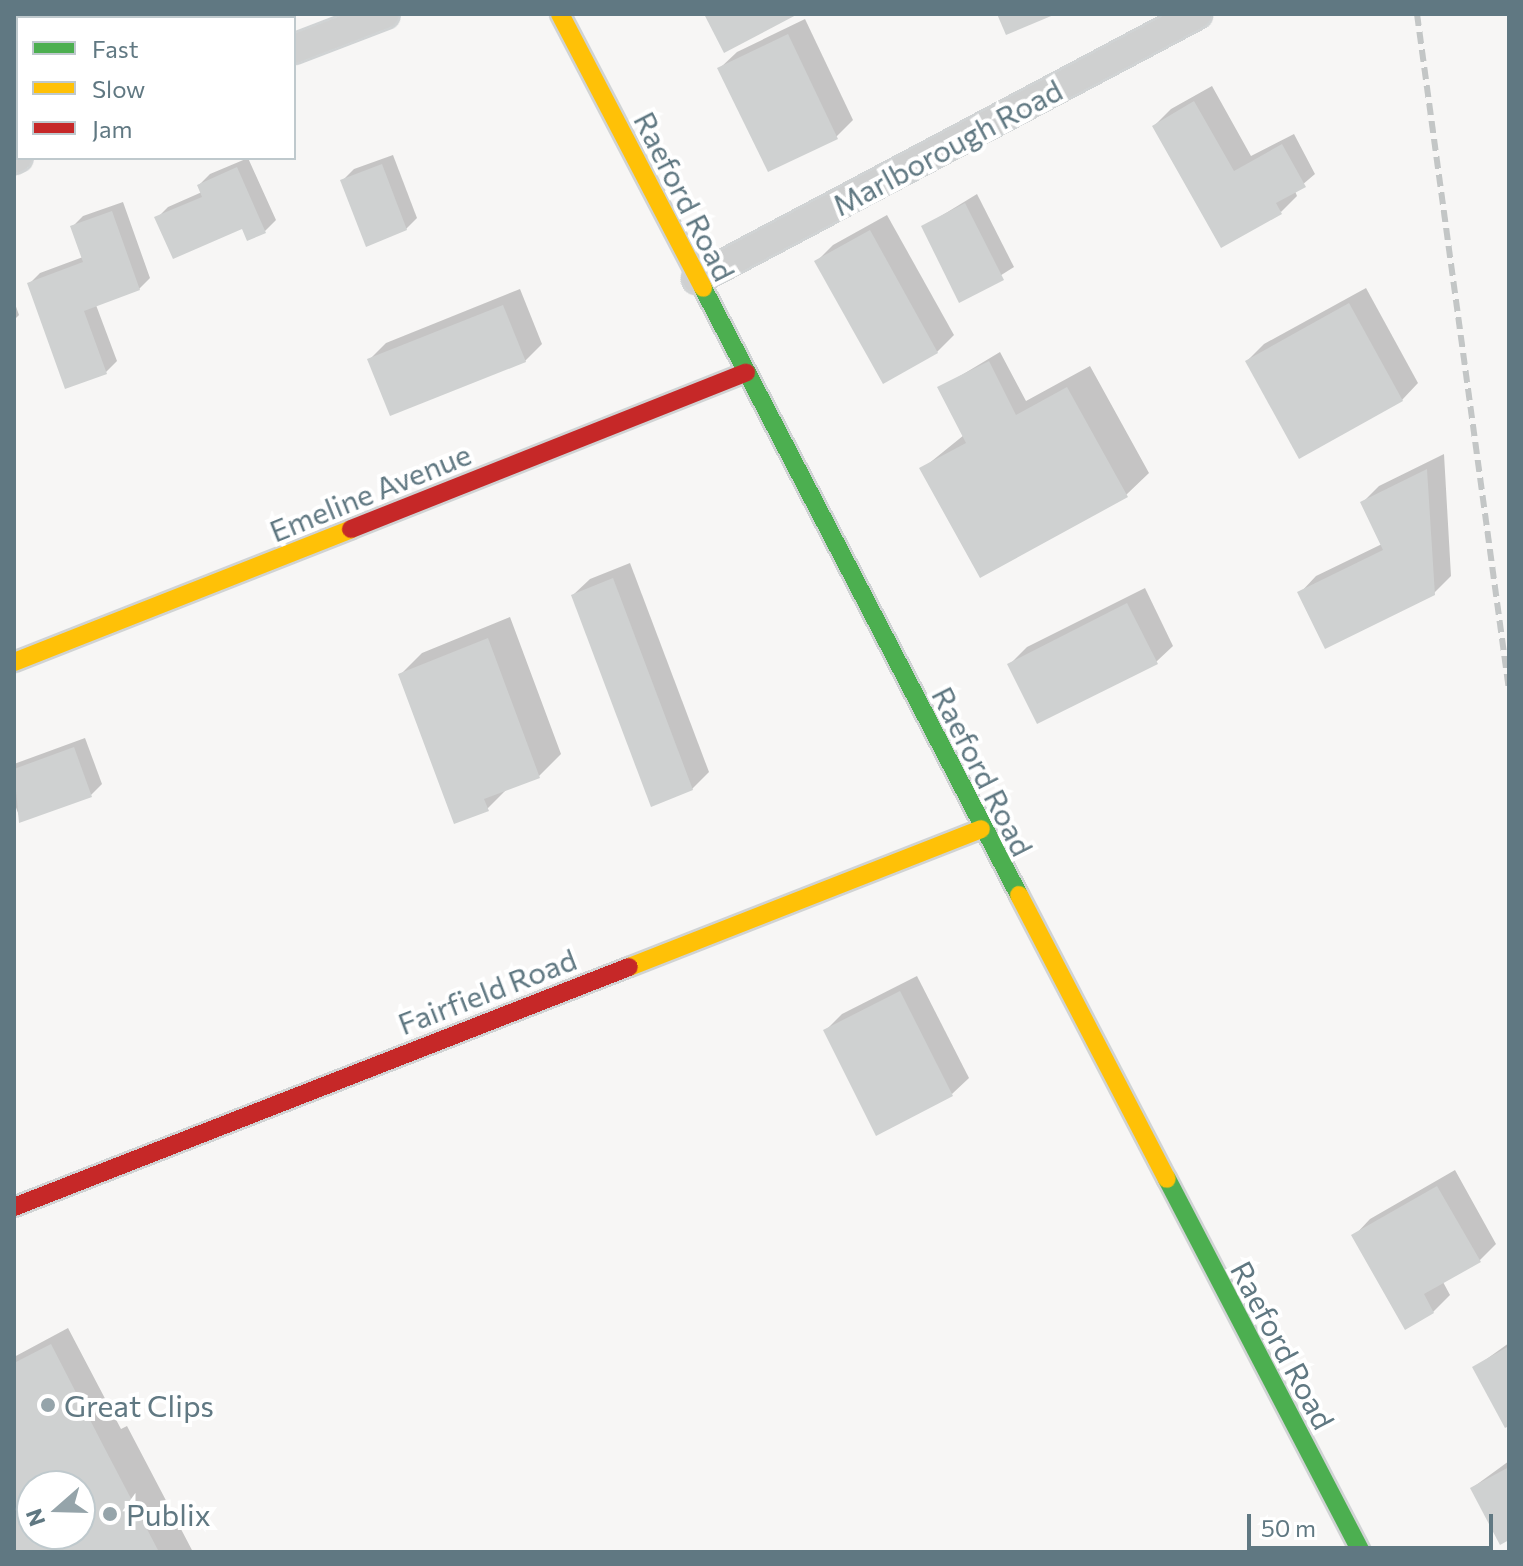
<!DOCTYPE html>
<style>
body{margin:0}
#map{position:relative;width:1523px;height:1566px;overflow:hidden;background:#f7f6f5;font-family:Commissioner,sans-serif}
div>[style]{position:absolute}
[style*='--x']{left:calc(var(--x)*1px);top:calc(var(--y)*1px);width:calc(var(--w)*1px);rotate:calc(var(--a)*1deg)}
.shadow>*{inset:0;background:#0003}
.building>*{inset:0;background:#cfd1d1}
.roads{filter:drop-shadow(2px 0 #d0d3d4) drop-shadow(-2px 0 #d0d3d4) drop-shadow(0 2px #d0d3d4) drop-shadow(0 -2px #d0d3d4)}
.street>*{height:28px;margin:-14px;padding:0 14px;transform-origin:14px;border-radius:14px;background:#cfd0d0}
.fast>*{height:18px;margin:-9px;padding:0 9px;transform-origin:9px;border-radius:9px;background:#4caf50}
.slow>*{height:18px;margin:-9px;padding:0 9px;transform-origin:9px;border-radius:9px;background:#ffc107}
.jam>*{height:18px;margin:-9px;padding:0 9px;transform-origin:9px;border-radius:9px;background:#c62828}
.rail>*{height:6px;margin-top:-3px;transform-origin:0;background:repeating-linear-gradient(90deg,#c3c6c6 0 12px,transparent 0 18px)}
.dots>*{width:22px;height:22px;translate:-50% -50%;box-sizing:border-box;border:4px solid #fff;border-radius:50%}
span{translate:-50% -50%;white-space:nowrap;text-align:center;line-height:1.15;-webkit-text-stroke:8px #fff;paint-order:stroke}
.street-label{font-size:30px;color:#607882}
.poi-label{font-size:30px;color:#607882}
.left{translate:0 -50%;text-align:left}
.frame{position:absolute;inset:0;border:16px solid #607882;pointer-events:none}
.legend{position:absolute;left:16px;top:16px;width:280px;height:144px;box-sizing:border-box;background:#fff;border:2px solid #bfc9cd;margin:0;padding:10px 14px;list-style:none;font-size:24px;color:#607882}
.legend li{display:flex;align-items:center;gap:16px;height:40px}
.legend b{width:40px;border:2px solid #bfc9cd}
.north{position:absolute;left:16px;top:1470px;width:80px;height:80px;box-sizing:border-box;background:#fff;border:2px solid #bfc9cd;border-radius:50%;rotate:250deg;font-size:22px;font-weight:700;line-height:32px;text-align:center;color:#607882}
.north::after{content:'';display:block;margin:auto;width:28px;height:36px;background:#95a4aa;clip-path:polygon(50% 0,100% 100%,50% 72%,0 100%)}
.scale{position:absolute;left:1247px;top:1514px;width:246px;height:36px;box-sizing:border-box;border:4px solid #607882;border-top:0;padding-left:10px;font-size:24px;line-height:28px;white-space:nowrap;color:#607882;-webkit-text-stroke:6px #fff;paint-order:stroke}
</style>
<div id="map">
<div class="shadow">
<i style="clip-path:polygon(51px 14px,140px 14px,141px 16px,53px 18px)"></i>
<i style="clip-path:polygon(14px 18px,18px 29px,14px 66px)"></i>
<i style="clip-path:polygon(805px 19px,853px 120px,836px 137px,720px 68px,737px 52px)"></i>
<i style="clip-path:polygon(1212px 86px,1251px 156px,1294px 134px,1315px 174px,1295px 191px,1297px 196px,1281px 212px,1154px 126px,1171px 109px)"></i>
<i style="clip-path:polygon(393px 155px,417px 218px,406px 229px,343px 180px,354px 169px)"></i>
<i style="clip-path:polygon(248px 158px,276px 220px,265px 231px,157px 218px,168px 207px,202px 192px,199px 185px,210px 174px)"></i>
<i style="clip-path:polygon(977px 194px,1014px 267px,960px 301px,923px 227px)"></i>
<i style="clip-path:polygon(123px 202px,150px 278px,139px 289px,96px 305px,117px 361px,106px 372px,29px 284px,40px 273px,83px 257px,72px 227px,83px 216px)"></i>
<i style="clip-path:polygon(887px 215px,954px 335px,937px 352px,816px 262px,833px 245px)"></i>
<i style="clip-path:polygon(1366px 288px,1418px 383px,1402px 400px,1247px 361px,1264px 344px)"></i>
<i style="clip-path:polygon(520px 289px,542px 344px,525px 361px,369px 360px,386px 343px)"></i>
<i style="clip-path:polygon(14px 301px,19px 315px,14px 320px)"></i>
<i style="clip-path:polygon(1000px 352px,1026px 401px,1090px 366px,1149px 473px,1126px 495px,922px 469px,964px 435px,940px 388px)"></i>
<i style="clip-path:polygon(1444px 454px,1451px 576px,1434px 593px,1300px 593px,1316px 576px,1382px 544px,1362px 503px,1379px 486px)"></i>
<i style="clip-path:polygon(630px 563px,709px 772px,692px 789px,573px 595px,590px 579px)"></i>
<i style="clip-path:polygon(1145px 588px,1173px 646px,1156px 662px,1010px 664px,1027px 647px)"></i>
<i style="clip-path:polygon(510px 617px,561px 754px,539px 776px,509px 787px,487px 809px,400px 675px,422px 653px)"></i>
<i style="clip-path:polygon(85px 738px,102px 784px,91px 795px,21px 821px,14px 802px,14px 764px)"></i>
<i style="clip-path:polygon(917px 976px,969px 1078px,952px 1094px,825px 1031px,842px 1014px)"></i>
<i style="clip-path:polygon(1455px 1170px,1496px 1244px,1480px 1260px,1443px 1282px,1450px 1295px,1433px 1312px,1354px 1236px,1370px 1219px)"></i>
<i style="clip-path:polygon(evenodd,68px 1328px,121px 1429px,127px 1426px,193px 1552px,14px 1552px,14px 1357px,68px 1328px,32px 1486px,80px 1486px,80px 1534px,32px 1534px,32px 1486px)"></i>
<i style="clip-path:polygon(1509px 1343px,1509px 1424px,1474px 1368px)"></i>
<i style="clip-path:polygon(1509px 1461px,1509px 1538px,1472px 1488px)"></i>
</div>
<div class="building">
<i style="clip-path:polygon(49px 14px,126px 14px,127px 18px,51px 18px)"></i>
<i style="clip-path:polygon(704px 14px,798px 14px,724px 53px)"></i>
<i style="clip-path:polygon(997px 14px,1056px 14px,1006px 35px)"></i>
<i style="clip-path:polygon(788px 34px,838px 139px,768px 172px,717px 68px)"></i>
<i style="clip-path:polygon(1194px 101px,1234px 171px,1282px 144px,1306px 187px,1276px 203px,1282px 214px,1221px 248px,1152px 126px)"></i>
<i style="clip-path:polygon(382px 164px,407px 230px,366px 247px,340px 180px)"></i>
<i style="clip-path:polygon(237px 167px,266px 233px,247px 241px,242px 229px,173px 259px,154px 217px,202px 197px,197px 185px)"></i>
<i style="clip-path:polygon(965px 203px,1004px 280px,959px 303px,921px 226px)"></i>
<i style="clip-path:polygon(112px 211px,140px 290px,84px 311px,107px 374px,65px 389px,27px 283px,83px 262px,70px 226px)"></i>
<i style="clip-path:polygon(870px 230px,938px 353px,883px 384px,814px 261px)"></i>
<i style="clip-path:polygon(1349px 303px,1403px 401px,1299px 459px,1245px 361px)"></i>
<i style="clip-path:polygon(503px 305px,526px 362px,390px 416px,367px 359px)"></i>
<i style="clip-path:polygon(989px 361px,1016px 415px,1067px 387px,1128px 497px,980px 578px,919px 468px,966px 443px,937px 387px)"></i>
<i style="clip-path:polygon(1427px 469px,1435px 595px,1325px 649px,1297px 592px,1383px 550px,1360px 502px)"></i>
<i style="clip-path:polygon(613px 578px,693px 790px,651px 807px,571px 595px)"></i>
<i style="clip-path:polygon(1127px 603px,1158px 664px,1037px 724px,1007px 664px)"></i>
<i style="clip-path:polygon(488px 638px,540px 778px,484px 799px,489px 811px,454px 824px,398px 674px)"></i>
<i style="clip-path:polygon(74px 747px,92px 797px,19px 823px,14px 769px)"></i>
<i style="clip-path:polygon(900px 991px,953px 1096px,876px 1136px,823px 1030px)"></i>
<i style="clip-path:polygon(1437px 1186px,1481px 1262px,1424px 1294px,1434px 1313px,1405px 1330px,1351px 1235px)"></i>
<i style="clip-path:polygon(evenodd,51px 1344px,104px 1447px,159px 1552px,14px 1552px,14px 1363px,51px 1344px,32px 1486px,80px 1486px,80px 1534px,32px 1534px,32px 1486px)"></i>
<i style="clip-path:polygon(1509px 1346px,1509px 1426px,1505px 1428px,1472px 1367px)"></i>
<i style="clip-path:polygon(1509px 1467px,1509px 1540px,1500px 1545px,1470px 1488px)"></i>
</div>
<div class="roads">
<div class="street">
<i style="--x:294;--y:49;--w:97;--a:-21"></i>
<i style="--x:14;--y:159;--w:4;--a:-27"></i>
<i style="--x:697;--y:279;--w:566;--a:-27.92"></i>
</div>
<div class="fast">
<i style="--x:703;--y:288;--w:684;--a:62.5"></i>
<i style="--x:1167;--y:1179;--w:420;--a:62.5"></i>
</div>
<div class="slow">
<i style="--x:560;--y:14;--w:309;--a:62.4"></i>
<i style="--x:14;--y:662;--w:362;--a:-21.5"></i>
<i style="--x:1019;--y:895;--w:320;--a:62.5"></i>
<i style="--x:629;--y:967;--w:378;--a:-21.4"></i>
</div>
<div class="jam">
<i style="--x:351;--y:529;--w:425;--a:-21.6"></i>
<i style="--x:14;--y:1207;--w:660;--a:-21.32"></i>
</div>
</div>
<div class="rail">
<i style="--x:1417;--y:14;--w:682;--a:82.25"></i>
</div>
<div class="dots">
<i style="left:48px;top:1405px;background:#95a4aa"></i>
<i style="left:110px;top:1514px;background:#95a4aa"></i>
</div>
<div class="street-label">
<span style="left:947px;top:147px;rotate:-28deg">Marlborough Road</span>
<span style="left:685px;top:196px;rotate:63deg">Raeford Road</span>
<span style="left:370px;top:492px;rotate:-22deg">Emeline Avenue</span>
<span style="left:983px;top:771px;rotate:63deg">Raeford Road</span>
<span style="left:487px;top:991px;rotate:-21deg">Fairfield Road</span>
<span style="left:1283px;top:1345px;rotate:62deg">Raeford Road</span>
</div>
<div class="poi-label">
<span class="left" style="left:64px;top:1405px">Great Clips</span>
<span class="left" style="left:126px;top:1514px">Publix</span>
</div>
<div class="frame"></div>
<ul class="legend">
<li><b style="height:10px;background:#4caf50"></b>Fast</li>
<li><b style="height:10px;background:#ffc107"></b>Slow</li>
<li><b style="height:10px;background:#c62828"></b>Jam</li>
</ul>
<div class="north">N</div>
<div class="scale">50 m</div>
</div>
